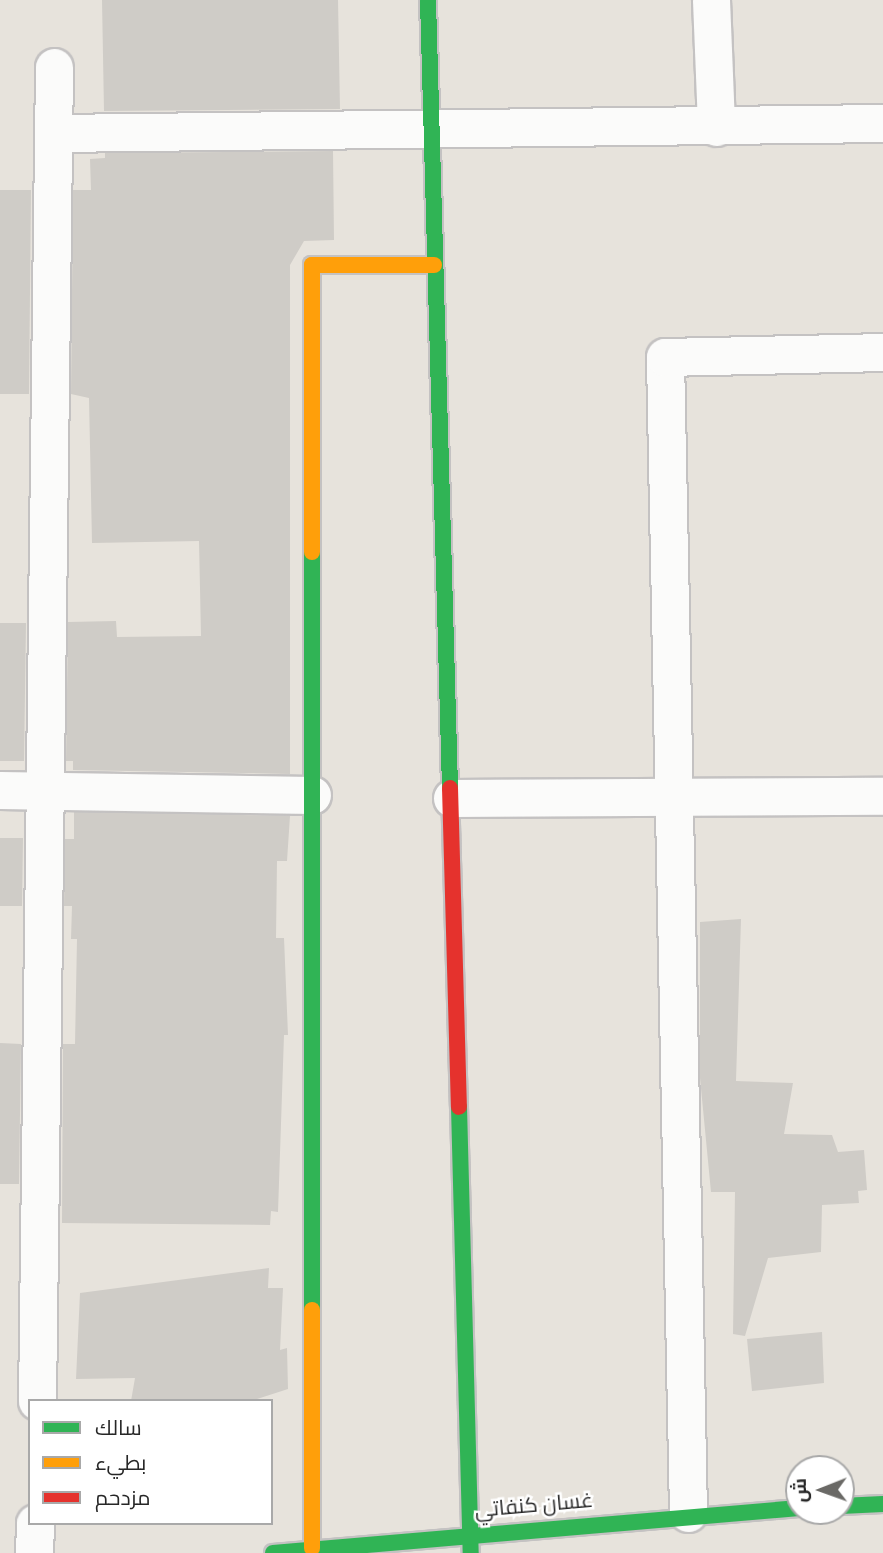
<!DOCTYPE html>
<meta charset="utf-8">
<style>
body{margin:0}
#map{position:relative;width:883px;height:1553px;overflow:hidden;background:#e7e3dc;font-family:Overpass,Cairo,sans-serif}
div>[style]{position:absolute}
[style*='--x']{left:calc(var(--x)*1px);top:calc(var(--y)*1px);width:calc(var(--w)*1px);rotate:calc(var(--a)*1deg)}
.building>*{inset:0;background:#cfccc7}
.roads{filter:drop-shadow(2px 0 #c4c2c2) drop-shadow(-2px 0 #c4c2c2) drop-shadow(0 2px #c4c2c2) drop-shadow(0 -2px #c4c2c2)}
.street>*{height:37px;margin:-18.5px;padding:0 18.5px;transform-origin:18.5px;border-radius:18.5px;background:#fbfbfa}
.fast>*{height:16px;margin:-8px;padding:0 8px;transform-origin:8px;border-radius:8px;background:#30b455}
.slow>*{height:16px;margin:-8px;padding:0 8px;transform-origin:8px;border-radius:8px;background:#ff9f0a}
.jam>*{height:16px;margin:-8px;padding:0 8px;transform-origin:8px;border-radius:8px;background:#e5322d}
span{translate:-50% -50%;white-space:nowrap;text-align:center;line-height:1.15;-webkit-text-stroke:5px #fff;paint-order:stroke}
.street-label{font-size:21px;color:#272727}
.legend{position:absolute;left:28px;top:1399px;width:245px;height:126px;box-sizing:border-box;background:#fff;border:2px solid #a9a9a9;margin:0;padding:9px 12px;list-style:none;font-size:21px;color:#272727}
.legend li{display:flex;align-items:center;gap:14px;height:35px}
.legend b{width:35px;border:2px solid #a9a9a9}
.north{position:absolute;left:785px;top:1455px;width:70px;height:70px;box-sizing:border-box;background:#fff;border:2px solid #a9a9a9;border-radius:50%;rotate:269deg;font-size:19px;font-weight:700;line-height:28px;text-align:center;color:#272727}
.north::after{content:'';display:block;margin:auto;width:24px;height:32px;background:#6a6966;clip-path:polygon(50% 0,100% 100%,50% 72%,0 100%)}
</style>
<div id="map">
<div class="building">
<i style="clip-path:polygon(102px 0,338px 0,340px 109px,104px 111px)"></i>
<i style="clip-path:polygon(333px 151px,334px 240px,304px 241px,290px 265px,290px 774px,73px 770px,73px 761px,66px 761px,68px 622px,116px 621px,117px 637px,201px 636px,199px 541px,92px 543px,89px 398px,71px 394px,73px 190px,91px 190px,90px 159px,105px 158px,105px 153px)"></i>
<i style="clip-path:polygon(0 190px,31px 190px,29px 394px,0 394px)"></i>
<i style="clip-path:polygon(0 623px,26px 623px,24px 761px,0 761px)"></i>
<i style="clip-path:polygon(74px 812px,290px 816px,287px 861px,277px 861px,276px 938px,284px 938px,288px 1035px,284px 1035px,278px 1212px,271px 1211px,270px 1225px,62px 1223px,63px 1044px,75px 1044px,77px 939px,71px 939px,72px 906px,64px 906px,65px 839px,74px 839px)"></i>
<i style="clip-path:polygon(0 838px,23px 838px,22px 906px,0 906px)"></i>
<i style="clip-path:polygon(741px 919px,736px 1081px,793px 1083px,784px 1134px,832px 1135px,838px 1152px,864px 1150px,867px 1190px,858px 1191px,859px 1203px,822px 1205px,821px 1252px,768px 1258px,745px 1336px,733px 1334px,735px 1192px,711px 1192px,700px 1078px,700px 922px)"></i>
<i style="clip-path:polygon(0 1043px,21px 1044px,19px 1184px,0 1184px)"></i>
<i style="clip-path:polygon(269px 1268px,268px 1288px,283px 1288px,280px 1350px,287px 1348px,288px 1389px,251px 1401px,131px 1401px,135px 1378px,76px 1379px,80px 1293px)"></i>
<i style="clip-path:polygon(822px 1332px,824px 1383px,752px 1391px,747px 1339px)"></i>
</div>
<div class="roads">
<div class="street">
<i style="--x:711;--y:0;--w:127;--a:87.7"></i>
<i style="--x:54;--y:133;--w:829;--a:-0.69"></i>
<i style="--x:0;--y:790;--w:312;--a:0.9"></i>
<i style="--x:452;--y:798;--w:431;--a:-0.3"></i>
<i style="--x:37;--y:1401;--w:1334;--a:-89.27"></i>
<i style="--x:688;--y:1513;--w:1156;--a:-91.14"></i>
<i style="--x:665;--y:357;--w:218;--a:-1.3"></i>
<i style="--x:34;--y:1553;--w:30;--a:-88"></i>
</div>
<div class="fast">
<i style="--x:428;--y:0;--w:788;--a:88.4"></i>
<i style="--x:312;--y:552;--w:758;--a:90"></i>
<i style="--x:459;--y:1107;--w:446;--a:88.5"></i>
<i style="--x:841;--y:1506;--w:42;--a:-2.7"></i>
<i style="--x:273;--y:1553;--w:528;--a:-4.89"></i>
</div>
<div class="slow">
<i style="--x:312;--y:552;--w:287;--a:-90"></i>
<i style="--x:312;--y:265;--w:122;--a:0"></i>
<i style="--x:312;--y:1310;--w:238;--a:90"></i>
</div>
<div class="jam">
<i style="--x:450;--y:788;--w:319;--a:88.4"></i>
</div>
</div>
<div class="street-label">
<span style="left:534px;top:1507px;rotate:-5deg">غسان كنفاتي</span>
</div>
<ul class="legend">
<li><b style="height:9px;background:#30b455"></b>سالك</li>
<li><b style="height:9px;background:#ff9f0a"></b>بطيء</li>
<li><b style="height:9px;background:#e5322d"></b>مزدحم</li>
</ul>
<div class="north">ش</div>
</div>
